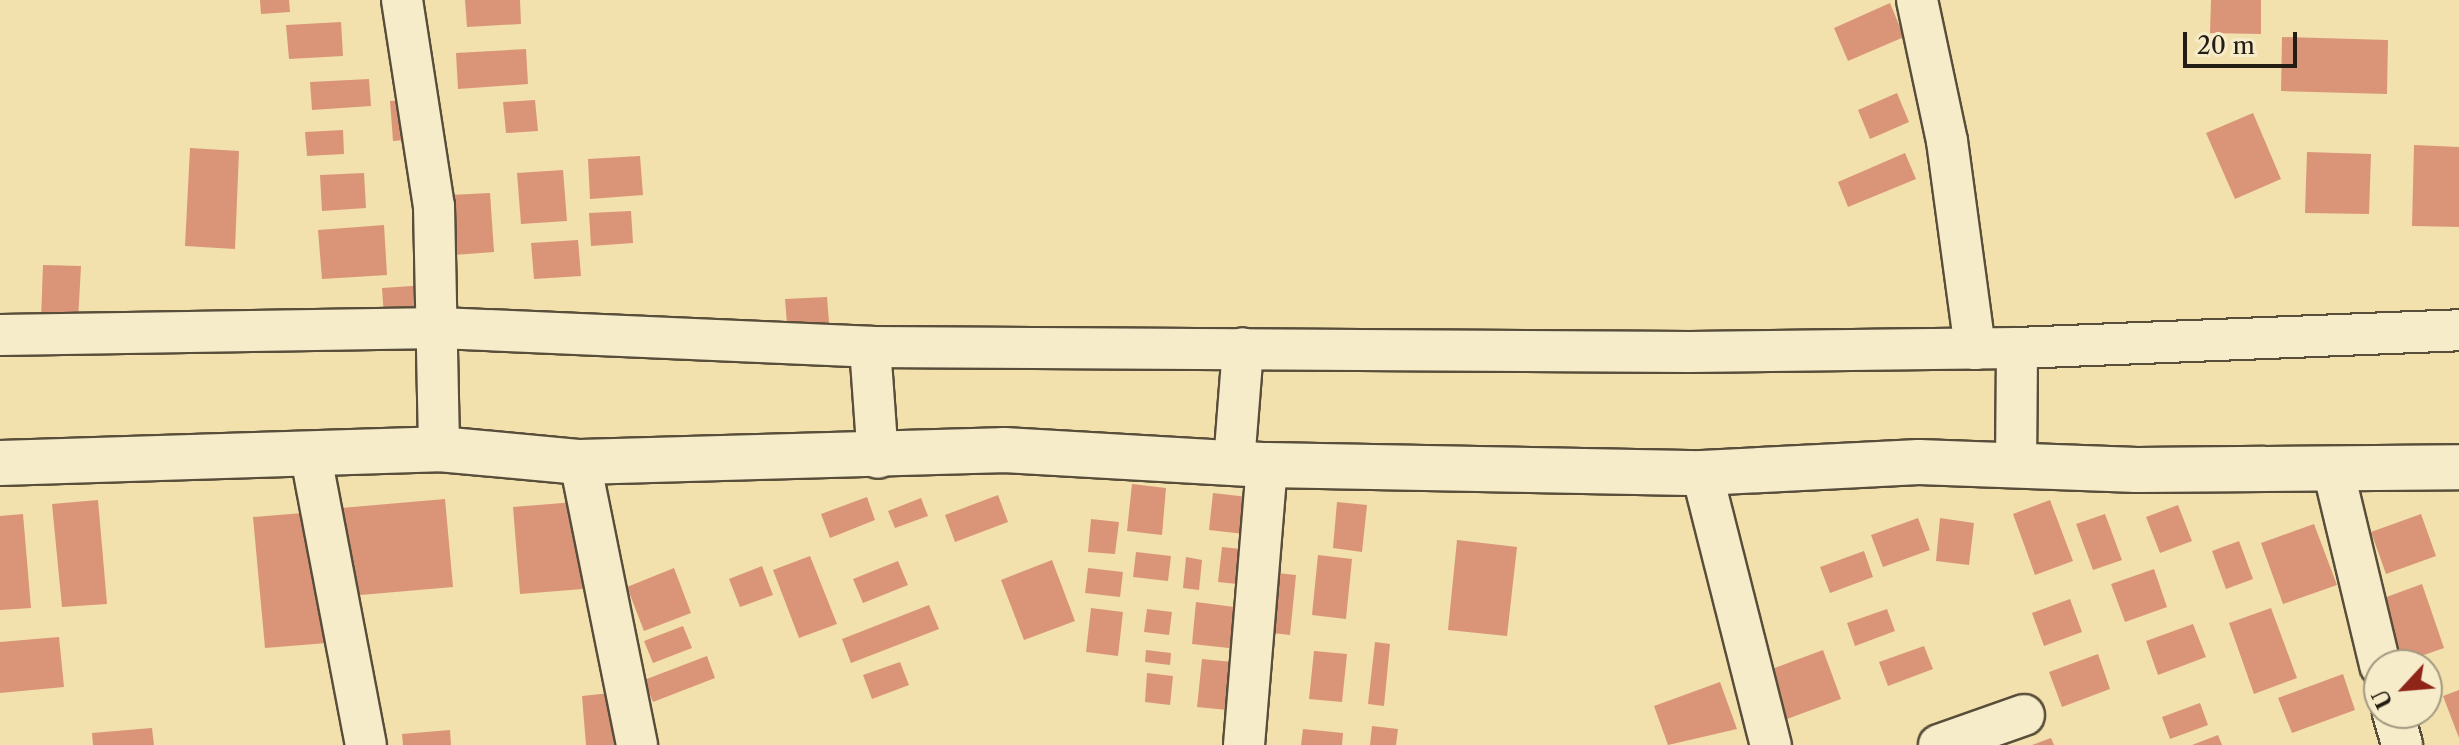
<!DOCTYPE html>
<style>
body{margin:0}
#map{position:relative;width:2459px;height:745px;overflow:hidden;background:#f2e1ad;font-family:"Libre Caslon Text",serif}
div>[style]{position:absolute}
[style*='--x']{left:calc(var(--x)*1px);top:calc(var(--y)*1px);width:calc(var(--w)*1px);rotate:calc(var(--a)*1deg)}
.building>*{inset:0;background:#da9579}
.roads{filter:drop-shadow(2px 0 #584e3a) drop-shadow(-2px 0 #584e3a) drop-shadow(0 2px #584e3a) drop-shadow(0 -2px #584e3a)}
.minor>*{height:40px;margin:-20px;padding:0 20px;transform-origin:20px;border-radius:20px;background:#f7ecca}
.secondary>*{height:44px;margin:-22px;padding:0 22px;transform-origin:22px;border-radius:22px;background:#f7ecca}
span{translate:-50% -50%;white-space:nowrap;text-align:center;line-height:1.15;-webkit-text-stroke:8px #f7ecca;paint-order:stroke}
.north{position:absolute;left:2363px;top:649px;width:80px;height:80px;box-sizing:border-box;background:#f7ecca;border:2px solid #a39981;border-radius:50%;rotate:244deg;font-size:22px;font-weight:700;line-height:32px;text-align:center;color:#241d13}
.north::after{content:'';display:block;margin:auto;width:28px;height:36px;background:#8f2418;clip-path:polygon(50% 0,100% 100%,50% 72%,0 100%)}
.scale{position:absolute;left:2183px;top:32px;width:114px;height:36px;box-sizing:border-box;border:4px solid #241d13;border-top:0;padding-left:10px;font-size:24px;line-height:28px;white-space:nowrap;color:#241d13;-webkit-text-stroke:6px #f7ecca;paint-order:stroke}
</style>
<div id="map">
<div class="building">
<i style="clip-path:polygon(260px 0,289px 0,290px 12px,261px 14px)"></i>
<i style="clip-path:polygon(465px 0,520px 0,521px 24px,467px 27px)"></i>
<i style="clip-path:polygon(2211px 0,2261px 0,2261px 34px,2210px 33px)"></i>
<i style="clip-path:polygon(1890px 3px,1904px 37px,1848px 61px,1834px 28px)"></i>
<i style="clip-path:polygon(341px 22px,343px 56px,289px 59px,286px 25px)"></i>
<i style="clip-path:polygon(2282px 37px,2388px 40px,2387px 94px,2281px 91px)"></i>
<i style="clip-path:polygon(526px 49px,528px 84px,458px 89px,456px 53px)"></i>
<i style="clip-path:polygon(369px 79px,371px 106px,312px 110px,310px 82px)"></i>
<i style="clip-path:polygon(1897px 93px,1909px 122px,1870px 139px,1858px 110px)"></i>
<i style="clip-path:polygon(414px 100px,416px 139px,393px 141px,390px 101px)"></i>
<i style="clip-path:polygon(535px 100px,538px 131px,506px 133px,503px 102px)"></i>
<i style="clip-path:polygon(2253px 113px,2281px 179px,2235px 199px,2206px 133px)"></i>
<i style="clip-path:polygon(343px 130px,344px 154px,307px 156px,305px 132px)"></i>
<i style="clip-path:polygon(2414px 145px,2459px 147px,2459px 227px,2412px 226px)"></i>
<i style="clip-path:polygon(190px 148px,239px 151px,235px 249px,185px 246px)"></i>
<i style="clip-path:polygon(2307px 152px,2371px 154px,2369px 214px,2305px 213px)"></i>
<i style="clip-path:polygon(1905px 153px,1916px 179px,1848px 207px,1838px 182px)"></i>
<i style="clip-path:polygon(640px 156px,643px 195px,590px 199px,588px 159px)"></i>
<i style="clip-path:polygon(563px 170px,567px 221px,521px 224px,517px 173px)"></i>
<i style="clip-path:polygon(364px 173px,366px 208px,322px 211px,320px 175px)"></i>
<i style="clip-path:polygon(490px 193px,494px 252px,454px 255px,450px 195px)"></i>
<i style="clip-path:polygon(631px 211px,633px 243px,591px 246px,589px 213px)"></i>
<i style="clip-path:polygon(384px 225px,387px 275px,322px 279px,318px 230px)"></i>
<i style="clip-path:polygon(578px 240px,581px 276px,534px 279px,531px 243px)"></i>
<i style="clip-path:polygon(43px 265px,81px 266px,78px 321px,41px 319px)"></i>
<i style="clip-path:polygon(427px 285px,429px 315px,384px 317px,382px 288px)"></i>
<i style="clip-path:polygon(827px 297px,830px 335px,788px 338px,785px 299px)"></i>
<i style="clip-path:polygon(1132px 484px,1166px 488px,1162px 535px,1127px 531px)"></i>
<i style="clip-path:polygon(1213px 493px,1248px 497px,1244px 534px,1209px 530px)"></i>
<i style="clip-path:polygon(998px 495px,1008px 522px,955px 542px,945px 515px)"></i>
<i style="clip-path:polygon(867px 497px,875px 520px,830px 538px,821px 514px)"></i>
<i style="clip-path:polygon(921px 498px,928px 516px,895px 528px,888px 511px)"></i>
<i style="clip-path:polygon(445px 499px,453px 587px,349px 596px,341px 508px)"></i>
<i style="clip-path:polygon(98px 500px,107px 604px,62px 607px,52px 504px)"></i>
<i style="clip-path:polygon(2050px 500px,2073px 561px,2035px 575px,2013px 514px)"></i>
<i style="clip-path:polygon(575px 502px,583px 589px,520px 594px,513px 507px)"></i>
<i style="clip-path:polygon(1337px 502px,1367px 505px,1362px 552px,1333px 548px)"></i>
<i style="clip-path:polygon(2178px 505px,2192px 541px,2160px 553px,2146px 517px)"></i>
<i style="clip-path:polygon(315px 512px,327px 643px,265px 648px,253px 517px)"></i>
<i style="clip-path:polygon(23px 514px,31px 608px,0 610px,0 516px)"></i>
<i style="clip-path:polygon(2105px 514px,2122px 560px,2093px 570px,2076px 524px)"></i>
<i style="clip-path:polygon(2421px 514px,2436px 556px,2386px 574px,2371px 532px)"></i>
<i style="clip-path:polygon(1918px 518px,1930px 550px,1883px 567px,1871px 535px)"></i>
<i style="clip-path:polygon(1940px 518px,1974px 523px,1969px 565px,1936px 561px)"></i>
<i style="clip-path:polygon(1091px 519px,1119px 522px,1115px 554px,1088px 552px)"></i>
<i style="clip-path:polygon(2314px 524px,2337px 585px,2283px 604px,2261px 543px)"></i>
<i style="clip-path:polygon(1457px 540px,1517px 547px,1507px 636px,1448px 630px)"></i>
<i style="clip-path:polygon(2239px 541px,2253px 579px,2226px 589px,2212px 551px)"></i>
<i style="clip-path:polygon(1222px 547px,1250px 550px,1246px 585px,1218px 582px)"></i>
<i style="clip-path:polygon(1864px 551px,1873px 577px,1830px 593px,1820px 567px)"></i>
<i style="clip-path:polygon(1136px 552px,1171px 556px,1168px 581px,1133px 577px)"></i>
<i style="clip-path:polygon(1318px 555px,1352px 559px,1346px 619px,1312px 615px)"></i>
<i style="clip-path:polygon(810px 556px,837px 624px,799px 638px,773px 570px)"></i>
<i style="clip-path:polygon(1186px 557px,1202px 560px,1199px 590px,1183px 588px)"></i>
<i style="clip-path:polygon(1052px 560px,1075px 621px,1024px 640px,1001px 580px)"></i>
<i style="clip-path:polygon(898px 561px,908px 585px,863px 603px,853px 579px)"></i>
<i style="clip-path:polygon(762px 566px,773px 595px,740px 607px,729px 579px)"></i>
<i style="clip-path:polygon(674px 568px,691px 613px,644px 631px,627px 587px)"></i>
<i style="clip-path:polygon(1088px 568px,1123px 572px,1120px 597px,1085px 593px)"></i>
<i style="clip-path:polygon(2154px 569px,2167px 607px,2125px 622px,2111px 584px)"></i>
<i style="clip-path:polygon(1268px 572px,1296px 575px,1290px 635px,1262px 632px)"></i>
<i style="clip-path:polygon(2422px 584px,2444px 648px,2404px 662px,2381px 599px)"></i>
<i style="clip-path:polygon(2070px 599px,2082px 632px,2044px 646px,2032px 613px)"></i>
<i style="clip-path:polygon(1196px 602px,1242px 608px,1238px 649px,1192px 644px)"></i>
<i style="clip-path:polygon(929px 605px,939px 629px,851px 663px,842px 639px)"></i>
<i style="clip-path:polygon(1091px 608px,1123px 612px,1118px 656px,1086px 652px)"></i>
<i style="clip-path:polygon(2271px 608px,2297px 678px,2254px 694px,2229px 623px)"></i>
<i style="clip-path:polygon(1147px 609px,1172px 612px,1169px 635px,1144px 632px)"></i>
<i style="clip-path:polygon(1887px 609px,1895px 631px,1855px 646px,1847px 623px)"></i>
<i style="clip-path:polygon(2193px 624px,2206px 657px,2158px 675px,2146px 641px)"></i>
<i style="clip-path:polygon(683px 626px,692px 648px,653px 663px,644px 641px)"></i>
<i style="clip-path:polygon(59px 637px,64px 687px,0 693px,0 642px)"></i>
<i style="clip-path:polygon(1375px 642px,1390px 644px,1384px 706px,1368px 704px)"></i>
<i style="clip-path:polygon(1924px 646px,1933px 669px,1888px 686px,1879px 662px)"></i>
<i style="clip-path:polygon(1146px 650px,1171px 653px,1170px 665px,1145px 662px)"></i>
<i style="clip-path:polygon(1823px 650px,1841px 699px,1779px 722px,1761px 673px)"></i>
<i style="clip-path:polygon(1314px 651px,1347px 654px,1342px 702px,1309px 699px)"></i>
<i style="clip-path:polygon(2098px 654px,2110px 689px,2062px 707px,2049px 672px)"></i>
<i style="clip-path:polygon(707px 656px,715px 678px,653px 702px,644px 680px)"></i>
<i style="clip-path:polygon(1202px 659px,1243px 663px,1238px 711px,1197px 707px)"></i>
<i style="clip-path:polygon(900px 662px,909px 685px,872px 699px,863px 675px)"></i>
<i style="clip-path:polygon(1147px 673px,1173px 676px,1170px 705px,1145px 702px)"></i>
<i style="clip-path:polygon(2343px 674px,2355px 710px,2292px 733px,2278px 698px)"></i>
<i style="clip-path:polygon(1720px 682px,1737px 729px,1668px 745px,1654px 706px)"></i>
<i style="clip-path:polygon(2459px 690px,2459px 738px,2443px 696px)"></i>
<i style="clip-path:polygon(610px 693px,614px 745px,586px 745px,582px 696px)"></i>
<i style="clip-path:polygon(2200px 703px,2208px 725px,2170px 739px,2162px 717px)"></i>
<i style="clip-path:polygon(1372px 726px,1398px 729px,1396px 745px,1370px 745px)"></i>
<i style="clip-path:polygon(152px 728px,154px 745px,93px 745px,92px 733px)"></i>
<i style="clip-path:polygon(1303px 729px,1343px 733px,1342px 745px,1301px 745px)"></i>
<i style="clip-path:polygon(450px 730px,451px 745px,403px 745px,402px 734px)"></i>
<i style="clip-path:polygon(2218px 735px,2222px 745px,2192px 745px)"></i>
<i style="clip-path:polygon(2051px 738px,2054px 745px,2032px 745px)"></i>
</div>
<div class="roads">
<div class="minor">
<i style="--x:402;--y:0;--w:208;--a:81.2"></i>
<i style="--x:434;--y:206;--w:243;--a:88.8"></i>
<i style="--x:1917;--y:0;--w:144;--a:78"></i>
<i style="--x:1947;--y:141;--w:210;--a:82.3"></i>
<i style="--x:0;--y:335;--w:440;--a:-0.9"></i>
<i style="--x:440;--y:328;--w:430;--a:2.5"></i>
<i style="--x:870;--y:347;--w:820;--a:0.35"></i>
<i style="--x:1690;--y:352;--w:327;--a:-0.7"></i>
<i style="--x:2017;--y:348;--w:442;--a:-2.3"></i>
<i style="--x:870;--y:347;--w:111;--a:85.9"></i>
<i style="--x:311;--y:457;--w:293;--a:79.2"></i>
<i style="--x:580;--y:462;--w:289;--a:78.6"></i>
<i style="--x:1234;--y:463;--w:115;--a:-85.5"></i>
<i style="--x:2016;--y:467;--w:119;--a:-89.5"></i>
<i style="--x:2333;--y:469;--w:202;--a:76.5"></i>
<i style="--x:1702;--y:473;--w:281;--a:75.8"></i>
<i style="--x:2393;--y:713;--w:33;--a:74"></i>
<i style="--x:1244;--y:745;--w:281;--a:-85.3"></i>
<i style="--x:1939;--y:745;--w:90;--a:-19.4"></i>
</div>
<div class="secondary">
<i style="--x:0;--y:463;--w:439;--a:-1.8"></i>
<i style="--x:439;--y:449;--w:142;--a:5.3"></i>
<i style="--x:580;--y:462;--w:424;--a:-1.6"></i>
<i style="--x:1004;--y:450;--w:263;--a:3.3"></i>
<i style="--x:1267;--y:465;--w:435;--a:1.1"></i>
<i style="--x:1702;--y:473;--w:217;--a:-2.9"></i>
<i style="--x:1919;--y:462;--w:218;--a:2.1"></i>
<i style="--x:2137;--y:470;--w:322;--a:-0.5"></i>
</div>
</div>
<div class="north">U</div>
<div class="scale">20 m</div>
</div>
